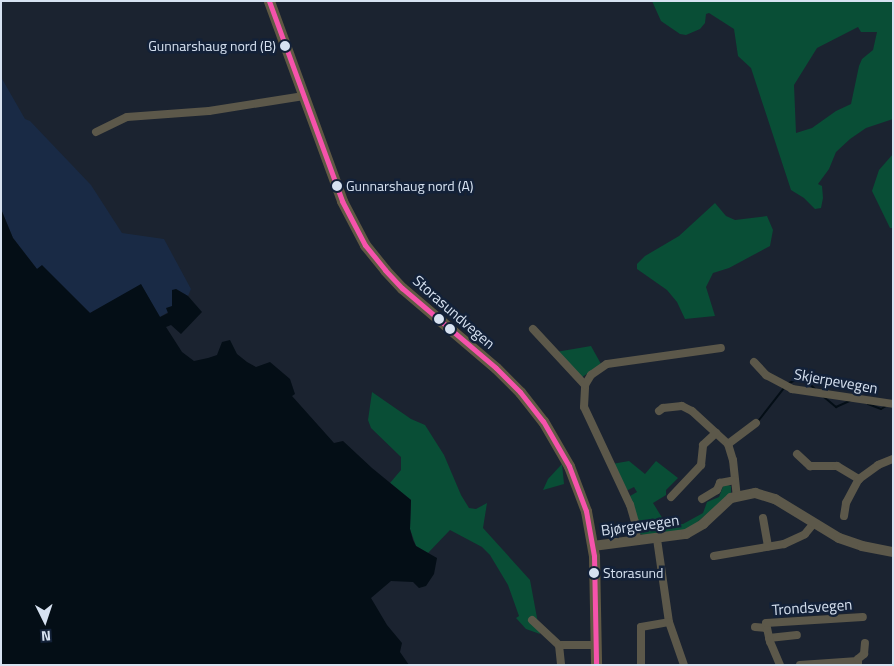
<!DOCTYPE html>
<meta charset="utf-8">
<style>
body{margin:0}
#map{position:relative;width:894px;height:666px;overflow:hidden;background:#1b2330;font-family:"Titillium Web",sans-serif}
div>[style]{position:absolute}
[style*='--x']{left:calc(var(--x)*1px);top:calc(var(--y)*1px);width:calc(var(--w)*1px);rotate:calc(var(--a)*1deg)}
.built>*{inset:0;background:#192a45}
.green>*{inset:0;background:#094e36}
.water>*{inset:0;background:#040e16}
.stream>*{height:2px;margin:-1px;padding:0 1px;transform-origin:1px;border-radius:1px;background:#040e16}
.minor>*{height:8px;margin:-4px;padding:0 4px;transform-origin:4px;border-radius:4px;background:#5c584a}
.tertiary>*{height:10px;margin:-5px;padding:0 5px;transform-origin:5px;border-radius:5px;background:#5c584a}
.secondary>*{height:11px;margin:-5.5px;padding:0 5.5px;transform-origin:5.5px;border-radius:5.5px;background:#605944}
.bus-1>*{height:5px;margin:-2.5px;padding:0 2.5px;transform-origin:2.5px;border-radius:2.5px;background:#f653ac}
.dots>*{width:14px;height:14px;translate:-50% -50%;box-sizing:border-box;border:2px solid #132138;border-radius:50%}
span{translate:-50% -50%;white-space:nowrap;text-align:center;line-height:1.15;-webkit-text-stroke:5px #132138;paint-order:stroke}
.bus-label{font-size:14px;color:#d7e2f1}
.right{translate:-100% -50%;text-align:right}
.left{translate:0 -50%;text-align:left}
.street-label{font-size:15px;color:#d7e2f1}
.frame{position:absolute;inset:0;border:2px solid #d7e2f1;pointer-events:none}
.north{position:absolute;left:20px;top:596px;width:50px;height:50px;-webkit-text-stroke:4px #132138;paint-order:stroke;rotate:176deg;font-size:14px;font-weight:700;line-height:20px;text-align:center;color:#d7e2f1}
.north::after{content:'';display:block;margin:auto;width:18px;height:22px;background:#d7e2f1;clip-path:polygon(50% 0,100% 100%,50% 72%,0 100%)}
</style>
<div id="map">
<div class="built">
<i style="clip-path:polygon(1px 77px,25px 119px,30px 121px,91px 185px,122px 233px,164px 239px,191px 289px,188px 296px,176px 289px,173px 293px,172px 306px,168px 312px,160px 317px,141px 285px,90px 313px,42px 266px,37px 269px,13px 238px,1px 209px)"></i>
</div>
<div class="green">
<i style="clip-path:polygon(evenodd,652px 1px,893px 1px,893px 119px,866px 128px,850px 139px,836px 152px,829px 169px,818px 184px,822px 186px,823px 198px,821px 208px,815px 209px,804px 198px,791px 190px,751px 68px,738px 56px,734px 29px,709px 13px,706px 14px,705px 23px,700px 29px,686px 35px,680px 34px,661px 21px,652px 1px,858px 27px,861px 32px,877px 32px,873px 50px,862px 59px,859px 66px,851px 104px,836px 111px,812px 128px,796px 133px,794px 85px,817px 48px,858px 27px)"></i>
<i style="clip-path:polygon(893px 154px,893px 228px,890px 228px,872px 191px,879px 170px)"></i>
<i style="clip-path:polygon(715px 203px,726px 216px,735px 220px,767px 216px,773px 230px,770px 246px,729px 268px,713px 273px,706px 287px,715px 316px,685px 319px,677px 302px,667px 290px,637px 269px,637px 264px,645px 256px,679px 236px)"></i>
<i style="clip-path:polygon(591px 346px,601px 364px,581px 378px,556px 352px)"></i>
<i style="clip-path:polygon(372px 392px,411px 419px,425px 425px,444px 455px,461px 495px,469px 508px,476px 509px,487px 503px,483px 528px,530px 580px,540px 634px,526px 629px,516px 618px,519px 616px,508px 585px,490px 555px,482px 547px,450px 530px,428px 553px,416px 546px,410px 529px,411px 500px,390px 483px,401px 470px,401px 457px,371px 428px,368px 420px)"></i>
<i style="clip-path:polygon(629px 461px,645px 474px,656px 461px,678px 478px,666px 490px,666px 495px,653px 503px,666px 524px,683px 524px,703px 513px,707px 502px,719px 497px,724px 484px,731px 486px,731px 493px,688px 530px,648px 536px,640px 534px,630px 496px,637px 492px,634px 487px,626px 491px,612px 464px)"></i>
<i style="clip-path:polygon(562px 464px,564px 484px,543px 490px,548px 479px)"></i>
</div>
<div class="water">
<i style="clip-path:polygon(1px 209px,13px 238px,37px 269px,42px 265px,90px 313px,141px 284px,160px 317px,168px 313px,166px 308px,172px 306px,172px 290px,176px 289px,188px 296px,202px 312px,181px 334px,171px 325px,166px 327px,182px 352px,194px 361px,208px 358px,217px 355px,222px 342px,230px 340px,237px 354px,247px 362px,256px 367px,270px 362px,290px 379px,295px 394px,292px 396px,334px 443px,343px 441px,372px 468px,411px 500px,410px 529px,413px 540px,416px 546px,437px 558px,434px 574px,426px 586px,419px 588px,413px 582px,391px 581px,371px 598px,387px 625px,402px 643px,400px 652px,409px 665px,1px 665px)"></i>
</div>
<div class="stream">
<i style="--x:787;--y:384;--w:17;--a:-25"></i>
<i style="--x:802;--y:377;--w:18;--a:43"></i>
<i style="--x:824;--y:397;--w:16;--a:40"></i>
<i style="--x:836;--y:407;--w:17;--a:-24"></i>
<i style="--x:868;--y:404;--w:14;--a:21"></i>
<i style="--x:881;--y:409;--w:6;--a:-31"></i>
<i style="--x:759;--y:420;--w:41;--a:-52"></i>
</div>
<div class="minor">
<i style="--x:96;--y:132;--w:34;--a:-26"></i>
<i style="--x:127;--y:117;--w:82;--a:-4.2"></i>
<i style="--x:209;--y:111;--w:96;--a:-9"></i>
<i style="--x:533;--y:329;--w:76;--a:47.1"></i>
<i style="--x:754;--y:362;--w:18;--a:47"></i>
<i style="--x:766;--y:375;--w:30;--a:28"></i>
<i style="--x:792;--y:389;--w:102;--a:8.4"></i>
<i style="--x:659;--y:411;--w:5;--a:-37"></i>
<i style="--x:663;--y:408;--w:19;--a:-6"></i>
<i style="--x:682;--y:406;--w:11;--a:27"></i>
<i style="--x:692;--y:411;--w:49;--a:42.5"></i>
<i style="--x:728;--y:444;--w:17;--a:73"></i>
<i style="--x:733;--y:460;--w:36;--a:84"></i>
<i style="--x:728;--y:444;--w:35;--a:-37"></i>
<i style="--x:797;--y:454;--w:18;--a:43"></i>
<i style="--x:810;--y:466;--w:27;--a:0"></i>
<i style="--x:837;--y:466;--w:26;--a:31"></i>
<i style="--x:671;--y:497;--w:44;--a:-46.8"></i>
<i style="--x:701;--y:465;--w:20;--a:-84"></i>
<i style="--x:703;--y:445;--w:18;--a:-43"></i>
<i style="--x:702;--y:499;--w:17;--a:-31"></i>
<i style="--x:717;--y:490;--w:8;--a:-67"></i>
<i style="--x:720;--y:483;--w:15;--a:-11"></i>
<i style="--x:844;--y:516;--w:13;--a:-81"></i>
<i style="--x:846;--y:503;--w:27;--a:-62"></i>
<i style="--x:859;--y:479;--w:24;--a:-36"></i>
<i style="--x:878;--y:465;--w:16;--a:-22"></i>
<i style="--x:763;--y:518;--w:29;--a:80"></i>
<i style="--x:657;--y:539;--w:84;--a:81.8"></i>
<i style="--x:669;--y:622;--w:46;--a:70.8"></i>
<i style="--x:637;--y:541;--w:19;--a:-96"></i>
<i style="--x:635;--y:522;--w:18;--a:-106"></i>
<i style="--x:630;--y:505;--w:108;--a:-115.1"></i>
<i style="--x:584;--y:407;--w:22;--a:-87"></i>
<i style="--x:585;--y:385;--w:12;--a:-59"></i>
<i style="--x:591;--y:375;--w:19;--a:-35"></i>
<i style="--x:607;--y:364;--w:115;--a:-8"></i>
<i style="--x:714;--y:556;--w:71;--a:-9.7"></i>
<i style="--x:784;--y:544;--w:23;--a:-25"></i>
<i style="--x:805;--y:534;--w:13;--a:-51"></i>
<i style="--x:532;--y:620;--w:37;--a:43"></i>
<i style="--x:559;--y:645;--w:36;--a:0"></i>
<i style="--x:755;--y:627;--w:11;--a:5"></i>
<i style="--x:769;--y:638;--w:28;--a:-6"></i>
<i style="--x:559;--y:645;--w:20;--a:84"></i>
<i style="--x:641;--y:665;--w:38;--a:-90"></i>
<i style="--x:641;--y:627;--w:28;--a:-10"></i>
<i style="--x:780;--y:665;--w:25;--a:-113"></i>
<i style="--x:770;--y:642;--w:19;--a:-102"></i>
<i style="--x:766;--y:623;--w:97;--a:-3.5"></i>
<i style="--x:800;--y:665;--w:58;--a:-3.9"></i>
<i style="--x:858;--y:665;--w:6;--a:-90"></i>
<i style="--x:858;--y:659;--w:8;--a:-40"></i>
<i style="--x:864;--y:654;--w:11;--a:-85"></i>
</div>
<div class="tertiary">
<i style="--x:593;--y:546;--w:94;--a:-7.4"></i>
<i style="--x:686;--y:534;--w:20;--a:-30"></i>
<i style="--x:703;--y:524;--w:38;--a:-43"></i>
<i style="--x:731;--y:498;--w:25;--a:-12"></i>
<i style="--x:755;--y:493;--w:21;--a:17"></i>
<i style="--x:775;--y:499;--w:75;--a:31.4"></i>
<i style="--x:839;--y:538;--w:24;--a:19"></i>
<i style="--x:862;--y:546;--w:32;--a:11"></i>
</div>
<div class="secondary">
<i style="--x:269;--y:1;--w:213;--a:69.9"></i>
<i style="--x:342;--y:201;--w:50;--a:62.4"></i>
<i style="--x:365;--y:245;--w:32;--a:51"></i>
<i style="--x:385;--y:270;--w:25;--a:47"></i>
<i style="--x:402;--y:288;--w:123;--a:40.4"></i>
<i style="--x:496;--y:368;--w:34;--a:45"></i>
<i style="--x:520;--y:392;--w:37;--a:52"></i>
<i style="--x:543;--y:421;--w:52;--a:60"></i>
<i style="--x:569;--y:466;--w:48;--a:69.3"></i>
<i style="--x:586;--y:511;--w:46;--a:79.9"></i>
<i style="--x:594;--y:556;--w:109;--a:88.9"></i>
</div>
<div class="bus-1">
<i style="--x:269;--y:1;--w:213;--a:69.9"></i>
<i style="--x:342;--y:201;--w:50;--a:62.4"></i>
<i style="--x:365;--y:245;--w:32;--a:51"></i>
<i style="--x:385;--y:270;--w:25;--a:47"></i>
<i style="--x:402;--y:288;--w:123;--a:40.4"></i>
<i style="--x:496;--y:368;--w:34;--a:45"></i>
<i style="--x:520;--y:392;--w:37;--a:52"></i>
<i style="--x:543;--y:421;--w:52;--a:60"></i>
<i style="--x:569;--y:466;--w:48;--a:69.3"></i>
<i style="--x:586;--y:511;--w:46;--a:79.9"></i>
<i style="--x:594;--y:556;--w:109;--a:88.9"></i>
</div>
<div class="dots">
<i style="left:285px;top:46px;background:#d7e2f1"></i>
<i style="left:337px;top:186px;background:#d7e2f1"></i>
<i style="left:439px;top:319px;background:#d7e2f1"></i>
<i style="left:450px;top:329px;background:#d7e2f1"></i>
<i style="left:594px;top:573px;background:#d7e2f1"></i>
</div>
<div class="bus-label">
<span class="right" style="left:276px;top:46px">Gunnarshaug nord (B)</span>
<span class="left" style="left:346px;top:186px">Gunnarshaug nord (A)</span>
<span class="left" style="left:603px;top:573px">Storasund</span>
</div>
<div class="street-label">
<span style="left:454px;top:312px;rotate:41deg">Storasundvegen</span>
<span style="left:836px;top:381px;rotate:10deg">Skjerpevegen</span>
<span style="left:640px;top:525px;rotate:-8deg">Bjørgevegen</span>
<span style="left:812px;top:607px;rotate:-4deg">Trondsvegen</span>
</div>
<div class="frame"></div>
<div class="north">N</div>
</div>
